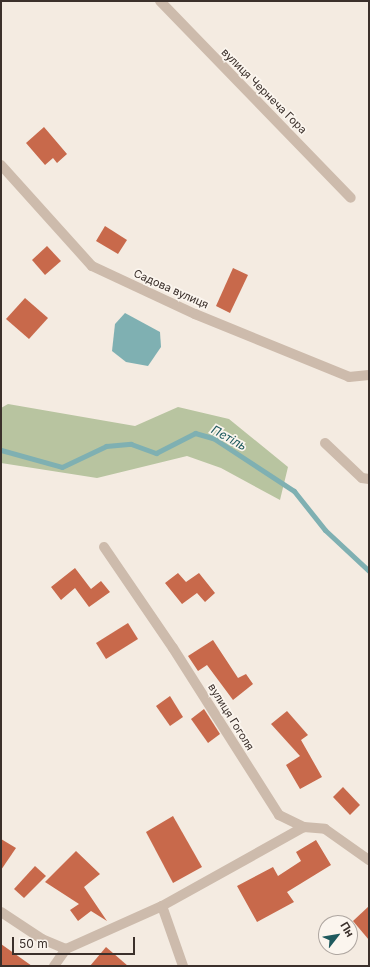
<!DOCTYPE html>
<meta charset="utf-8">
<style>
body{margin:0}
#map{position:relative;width:370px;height:967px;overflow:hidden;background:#f4ebe1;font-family:Inter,sans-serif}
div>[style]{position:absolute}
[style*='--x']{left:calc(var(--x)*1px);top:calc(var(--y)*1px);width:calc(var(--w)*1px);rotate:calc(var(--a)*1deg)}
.green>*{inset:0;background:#b8c4a0}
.water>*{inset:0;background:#7fb0b2}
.stream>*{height:5px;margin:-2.5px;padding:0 2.5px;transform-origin:2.5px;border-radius:2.5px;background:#7fb0b2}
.building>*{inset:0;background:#c8694b}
.minor>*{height:10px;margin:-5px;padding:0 5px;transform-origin:5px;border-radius:5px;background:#cdbbac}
span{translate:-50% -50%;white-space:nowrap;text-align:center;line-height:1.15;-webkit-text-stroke:3.5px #fbf5ee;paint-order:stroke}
.street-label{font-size:11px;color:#3b302b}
.water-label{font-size:12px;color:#1f5a5e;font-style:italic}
.frame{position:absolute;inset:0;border:2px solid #3b302b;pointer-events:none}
.north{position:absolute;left:318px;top:915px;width:40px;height:40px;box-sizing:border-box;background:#fbf5ee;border:1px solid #aea6a0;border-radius:50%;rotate:59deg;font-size:11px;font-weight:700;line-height:16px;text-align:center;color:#3b302b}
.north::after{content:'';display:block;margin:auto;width:14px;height:18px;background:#1f5a5e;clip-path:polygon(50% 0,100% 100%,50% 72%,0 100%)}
.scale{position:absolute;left:12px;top:937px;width:123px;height:18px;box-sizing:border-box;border:2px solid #3b302b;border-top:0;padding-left:5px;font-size:12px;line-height:14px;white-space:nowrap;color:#3b302b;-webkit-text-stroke:3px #fbf5ee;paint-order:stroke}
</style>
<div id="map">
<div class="green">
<i style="clip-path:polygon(8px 404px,135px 426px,178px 407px,229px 419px,288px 467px,280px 500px,221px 468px,187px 456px,97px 478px,1px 463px,1px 408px)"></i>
</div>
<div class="water">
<i style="clip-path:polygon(125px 313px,160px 332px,161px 347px,148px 366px,126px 362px,112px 351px,115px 324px)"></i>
</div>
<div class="stream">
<i style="--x:1;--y:450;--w:63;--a:15.6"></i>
<i style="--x:62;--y:467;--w:49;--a:-25.5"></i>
<i style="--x:106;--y:446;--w:25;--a:-5"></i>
<i style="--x:131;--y:444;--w:27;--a:20"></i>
<i style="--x:156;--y:453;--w:44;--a:-27.1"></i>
<i style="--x:195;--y:433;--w:19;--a:16"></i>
<i style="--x:213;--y:438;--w:97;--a:33.2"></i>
<i style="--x:294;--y:491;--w:50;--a:51.5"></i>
<i style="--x:325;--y:530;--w:60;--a:43"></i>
</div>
<div class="building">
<i style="clip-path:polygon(44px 127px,67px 154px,57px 163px,53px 158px,45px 165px,26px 143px)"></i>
<i style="clip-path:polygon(105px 226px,127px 240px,118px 254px,96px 241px)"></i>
<i style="clip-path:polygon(47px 246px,61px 261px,45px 275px,32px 260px)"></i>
<i style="clip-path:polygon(233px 268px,248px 275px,230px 313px,216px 306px)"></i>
<i style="clip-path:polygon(25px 298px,48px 318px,29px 339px,6px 319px)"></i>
<i style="clip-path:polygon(75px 568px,91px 589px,101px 581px,110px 592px,89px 607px,75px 588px,61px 600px,51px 587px)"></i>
<i style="clip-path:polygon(178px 573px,186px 582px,199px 573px,215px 593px,205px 602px,197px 593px,182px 604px,165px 583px)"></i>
<i style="clip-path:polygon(128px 623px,138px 639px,106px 659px,96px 643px)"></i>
<i style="clip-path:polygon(213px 640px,238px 678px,246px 674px,253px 684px,233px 700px,207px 665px,198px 671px,188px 656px)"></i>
<i style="clip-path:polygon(170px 696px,183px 717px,170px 726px,156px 706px)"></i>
<i style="clip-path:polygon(204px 709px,220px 734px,208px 743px,191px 719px)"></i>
<i style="clip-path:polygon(287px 711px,308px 735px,301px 740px,322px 777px,300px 789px,286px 765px,300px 756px,271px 724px)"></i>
<i style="clip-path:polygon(343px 787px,360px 805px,350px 815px,333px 797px)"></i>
<i style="clip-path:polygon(173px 816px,202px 867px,173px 883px,146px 832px)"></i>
<i style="clip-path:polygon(1px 839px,16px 848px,1px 870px)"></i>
<i style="clip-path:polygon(316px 840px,331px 865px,287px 892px,294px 902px,257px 922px,237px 886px,273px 867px,278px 876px,301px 861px,296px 852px)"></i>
<i style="clip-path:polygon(76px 851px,100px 874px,84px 887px,107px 921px,91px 911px,78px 921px,70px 910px,79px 904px,45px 882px)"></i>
<i style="clip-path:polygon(35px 866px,46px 876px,24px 898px,14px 889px)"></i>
<i style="clip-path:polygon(369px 906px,369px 940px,353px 921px)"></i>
<i style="clip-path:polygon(1px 944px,32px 966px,1px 966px)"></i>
<i style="clip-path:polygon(106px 947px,128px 966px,90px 966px)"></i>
</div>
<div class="minor">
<i style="--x:160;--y:1;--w:274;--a:45.9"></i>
<i style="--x:1;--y:165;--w:136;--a:48"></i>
<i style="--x:92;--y:266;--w:114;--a:25"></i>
<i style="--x:195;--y:314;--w:166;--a:22.2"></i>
<i style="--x:349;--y:377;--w:20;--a:-6"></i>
<i style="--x:325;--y:443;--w:51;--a:43.4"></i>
<i style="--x:362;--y:478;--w:7;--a:8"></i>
<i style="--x:104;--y:547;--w:122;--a:55.7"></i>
<i style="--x:173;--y:648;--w:198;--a:57.6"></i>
<i style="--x:279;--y:815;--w:28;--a:26"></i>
<i style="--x:304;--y:827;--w:21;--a:5"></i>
<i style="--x:325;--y:829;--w:54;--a:35.2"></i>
<i style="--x:162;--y:906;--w:64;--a:70.7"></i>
<i style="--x:1;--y:912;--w:49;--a:33.4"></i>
<i style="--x:42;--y:939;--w:26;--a:23"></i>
<i style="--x:66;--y:949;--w:105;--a:-24.1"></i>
<i style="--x:162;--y:906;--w:162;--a:-29.1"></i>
<i style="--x:54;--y:966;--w:21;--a:-55"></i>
</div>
<div class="street-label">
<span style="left:264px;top:91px;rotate:45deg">вулиця Чернеча Гора</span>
<span style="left:171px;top:289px;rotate:24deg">Садова вулиця</span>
<span style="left:231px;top:717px;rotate:58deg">вулиця Гоголя</span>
</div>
<div class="water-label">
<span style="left:229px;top:438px;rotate:29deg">Петіль</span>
</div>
<div class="frame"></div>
<div class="north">Пн</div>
<div class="scale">50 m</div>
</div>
